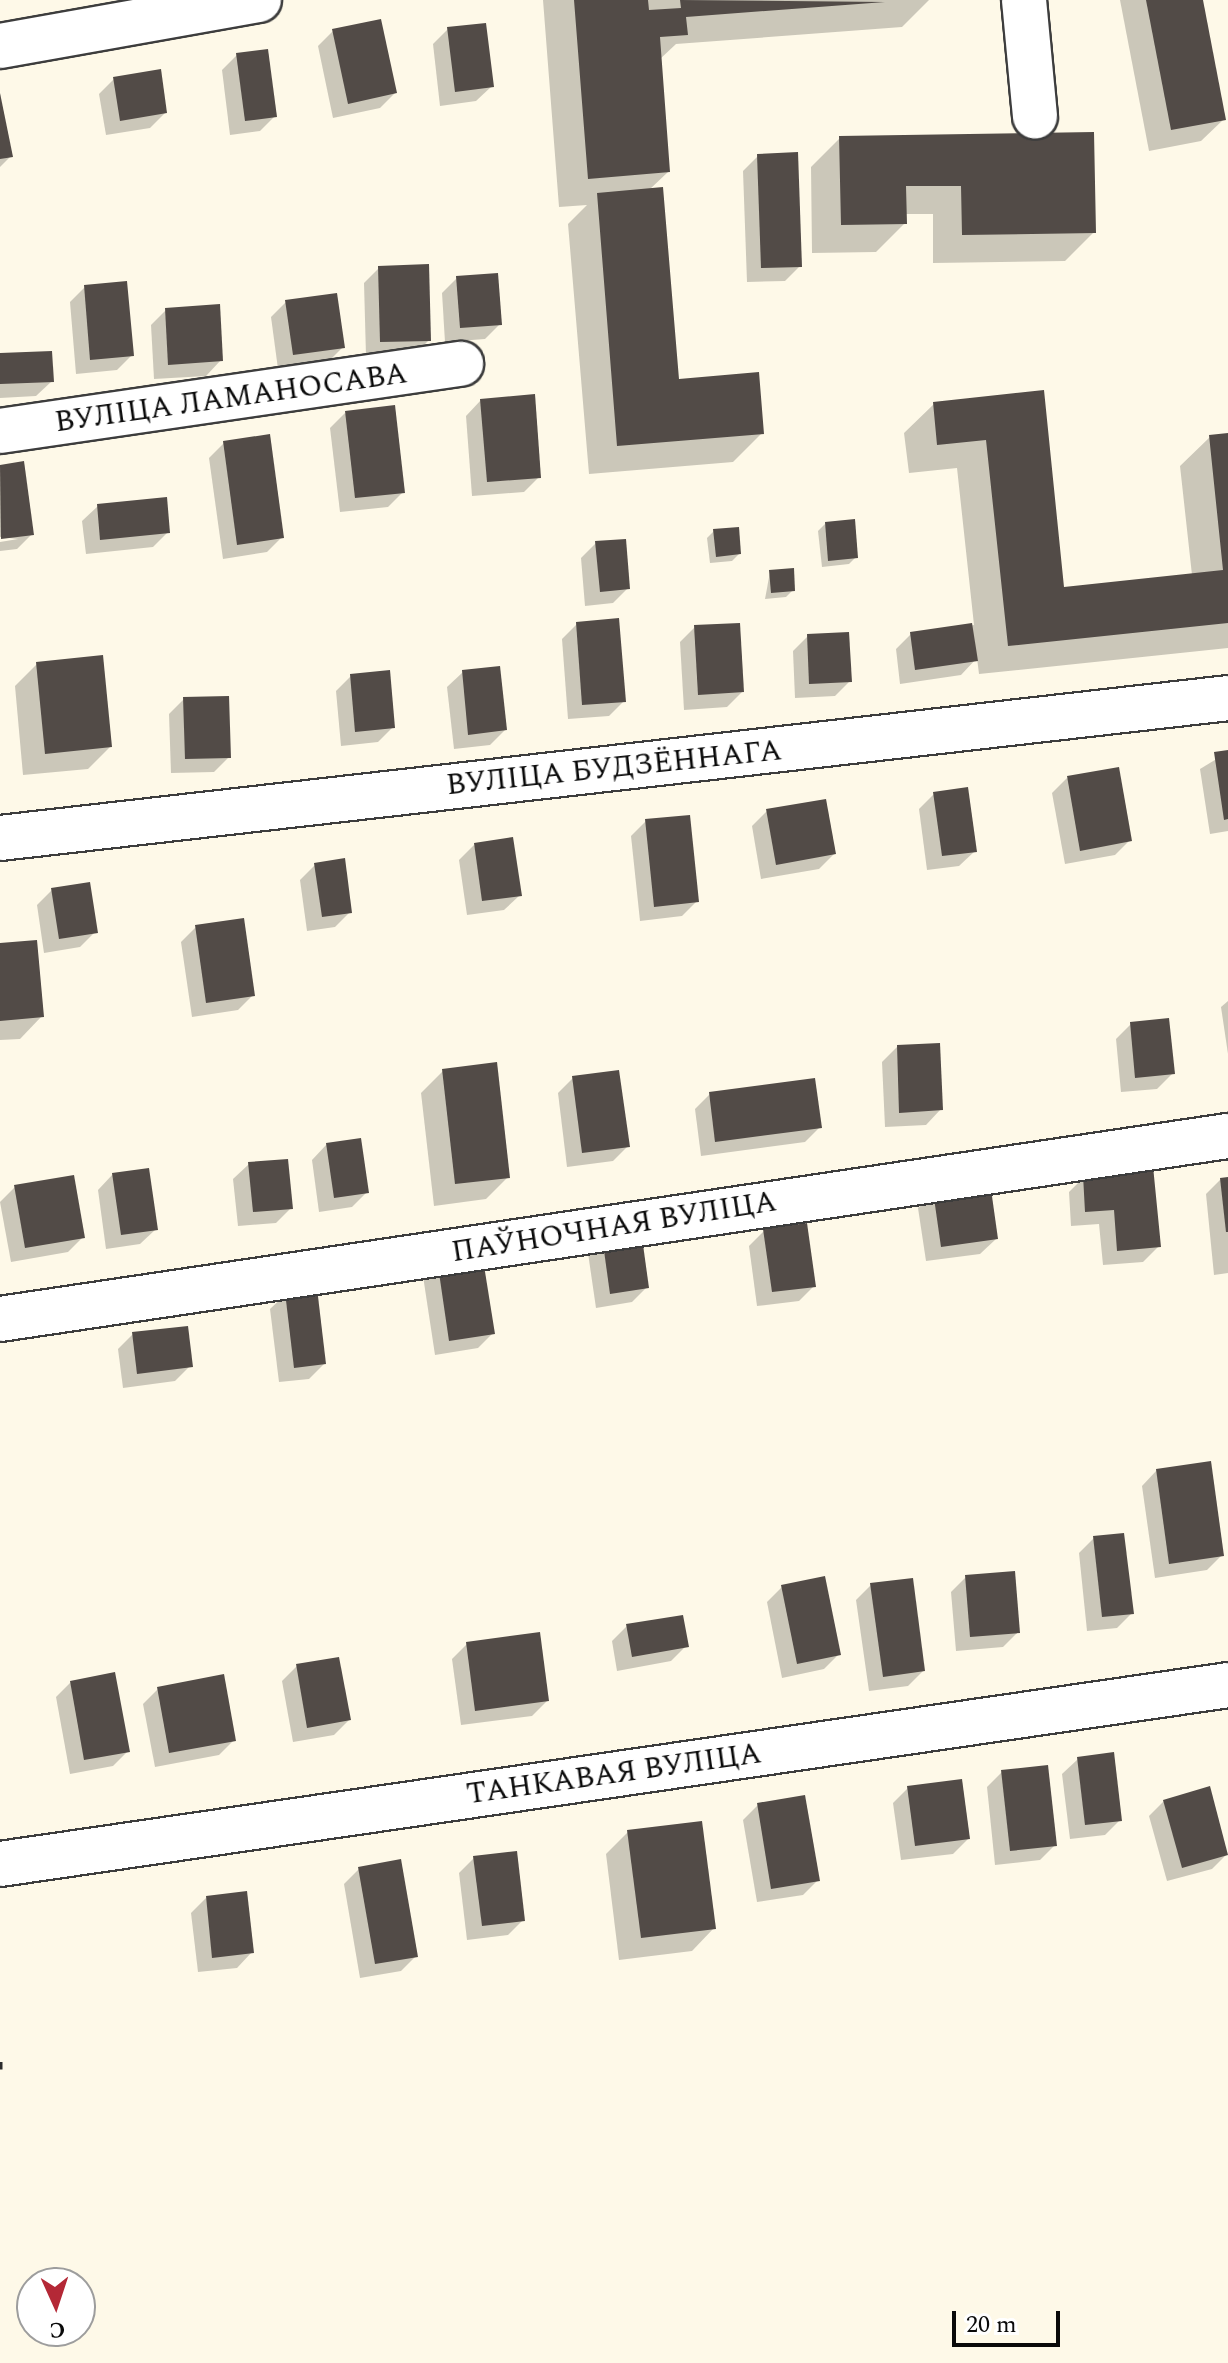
<!DOCTYPE html>
<meta charset="utf-8">
<style>
body{margin:0}
#map{position:relative;width:1228px;height:2363px;overflow:hidden;background:#fef9e8;font-family:Spectral,serif}
div>[style]{position:absolute}
[style*='--x']{left:calc(var(--x)*1px);top:calc(var(--y)*1px);width:calc(var(--w)*1px);rotate:calc(var(--a)*1deg)}
.shadow>*{inset:0;background:#0003}
.building>*{inset:0;background:#524b47}
.path>*{height:5px;margin-top:-2.5px;transform-origin:0;background:repeating-linear-gradient(90deg,#2c2c2c 0 8px,transparent 0 12px)}
.roads{filter:drop-shadow(2px 0 #3d3d3d) drop-shadow(-2px 0 #3d3d3d) drop-shadow(0 2px #3d3d3d) drop-shadow(0 -2px #3d3d3d)}
.minor>*{height:44px;margin:-22px;padding:0 22px;transform-origin:22px;border-radius:22px;background:#fff}
span{translate:-50% -50%;white-space:nowrap;text-align:center;line-height:1.15;-webkit-text-stroke:8px #fff;paint-order:stroke}
.street-label{font-size:30px;color:#0a0a0a}
.north{position:absolute;left:16px;top:2267px;width:80px;height:80px;box-sizing:border-box;background:#fff;border:2px solid #9d9d9d;border-radius:50%;rotate:177deg;font-size:22px;font-weight:700;line-height:32px;text-align:center;color:#0a0a0a}
.north::after{content:'';display:block;margin:auto;width:28px;height:36px;background:#b42836;clip-path:polygon(50% 0,100% 100%,50% 72%,0 100%)}
.scale{position:absolute;left:952px;top:2311px;width:108px;height:36px;box-sizing:border-box;border:4px solid #0a0a0a;border-top:0;padding-left:10px;font-size:24px;line-height:28px;white-space:nowrap;color:#0a0a0a;-webkit-text-stroke:6px #fff;paint-order:stroke}
</style>
<div id="map">
<div class="shadow">
<i style="clip-path:polygon(543px 0,929px 0,902px 27px,676px 44px,659px 60px,668px 172px,649px 190px,677px 381px,762px 433px,733px 462px,589px 474px,568px 224px,587px 205px,559px 207px)"></i>
<i style="clip-path:polygon(1120px 0,1201px 0,1224px 119px,1201px 141px,1149px 151px)"></i>
<i style="clip-path:polygon(448px 29px,492px 86px,476px 101px,440px 106px,433px 44px)"></i>
<i style="clip-path:polygon(333px 31px,395px 93px,380px 108px,333px 118px,318px 46px)"></i>
<i style="clip-path:polygon(237px 55px,275px 116px,260px 131px,230px 135px,222px 70px)"></i>
<i style="clip-path:polygon(114px 79px,165px 113px,150px 128px,106px 135px,99px 94px)"></i>
<i style="clip-path:polygon(0 95px,11px 156px,0 167px)"></i>
<i style="clip-path:polygon(840px 138px,1094px 232px,1065px 261px,933px 263px,933px 214px,905px 214px,905px 223px,876px 252px,812px 253px,811px 167px)"></i>
<i style="clip-path:polygon(758px 156px,800px 266px,785px 281px,747px 282px,743px 171px)"></i>
<i style="clip-path:polygon(379px 268px,429px 340px,414px 355px,366px 356px,364px 283px)"></i>
<i style="clip-path:polygon(457px 278px,500px 324px,485px 339px,445px 342px,442px 293px)"></i>
<i style="clip-path:polygon(85px 287px,132px 355px,117px 370px,76px 374px,70px 302px)"></i>
<i style="clip-path:polygon(286px 302px,343px 347px,328px 362px,278px 369px,271px 317px)"></i>
<i style="clip-path:polygon(166px 310px,221px 360px,206px 376px,154px 379px,151px 325px)"></i>
<i style="clip-path:polygon(0 355px,52px 381px,36px 396px,0 398px)"></i>
<i style="clip-path:polygon(1042px 392px,1063px 589px,1192px 575px,1180px 466px,1210px 437px,1228px 435px,1228px 648px,979px 674px,977px 658px,961px 675px,900px 684px,896px 649px,911px 634px,974px 625px,957px 468px,909px 473px,904px 433px,934px 404px)"></i>
<i style="clip-path:polygon(481px 400px,539px 477px,524px 492px,472px 496px,466px 416px)"></i>
<i style="clip-path:polygon(345px 413px,403px 492px,388px 507px,340px 512px,330px 428px)"></i>
<i style="clip-path:polygon(224px 443px,282px 537px,267px 552px,223px 559px,209px 458px)"></i>
<i style="clip-path:polygon(23px 463px,32px 534px,17px 549px,0 551px,0 542px,18px 539px,0 537px,0 467px)"></i>
<i style="clip-path:polygon(98px 506px,168px 532px,153px 547px,86px 554px,82px 521px)"></i>
<i style="clip-path:polygon(825px 524px,856px 557px,849px 564px,822px 567px,818px 531px)"></i>
<i style="clip-path:polygon(714px 531px,739px 554px,732px 561px,710px 563px,707px 538px)"></i>
<i style="clip-path:polygon(596px 543px,628px 588px,613px 603px,585px 606px,581px 558px)"></i>
<i style="clip-path:polygon(770px 572px,793px 590px,786px 597px,765px 599px)"></i>
<i style="clip-path:polygon(577px 624px,624px 701px,609px 716px,568px 719px,562px 639px)"></i>
<i style="clip-path:polygon(695px 627px,742px 692px,727px 707px,684px 710px,680px 642px)"></i>
<i style="clip-path:polygon(808px 636px,850px 681px,835px 696px,795px 698px,793px 651px)"></i>
<i style="clip-path:polygon(37px 664px,110px 747px,88px 769px,23px 775px,15px 686px)"></i>
<i style="clip-path:polygon(463px 672px,505px 730px,490px 745px,454px 749px,447px 687px)"></i>
<i style="clip-path:polygon(351px 676px,393px 727px,378px 742px,341px 746px,336px 691px)"></i>
<i style="clip-path:polygon(184px 699px,229px 757px,214px 772px,171px 773px,169px 714px)"></i>
<i style="clip-path:polygon(1228px 752px,1228px 831px,1210px 834px,1200px 769px)"></i>
<i style="clip-path:polygon(1067px 778px,1130px 840px,1115px 855px,1065px 864px,1052px 793px)"></i>
<i style="clip-path:polygon(934px 794px,975px 851px,959px 866px,927px 870px,919px 809px)"></i>
<i style="clip-path:polygon(767px 811px,834px 854px,819px 869px,761px 879px,752px 826px)"></i>
<i style="clip-path:polygon(646px 821px,697px 901px,682px 916px,640px 921px,631px 836px)"></i>
<i style="clip-path:polygon(474px 845px,520px 895px,504px 910px,467px 915px,459px 860px)"></i>
<i style="clip-path:polygon(315px 865px,350px 912px,335px 927px,307px 931px,300px 880px)"></i>
<i style="clip-path:polygon(52px 890px,95px 932px,80px 947px,44px 953px,37px 905px)"></i>
<i style="clip-path:polygon(196px 927px,253px 995px,238px 1010px,192px 1017px,181px 942px)"></i>
<i style="clip-path:polygon(0 945px,42px 1016px,20px 1039px,0 1040px)"></i>
<i style="clip-path:polygon(1228px 1001px,1228px 1054px,1221px 1007px)"></i>
<i style="clip-path:polygon(1131px 1024px,1172px 1074px,1157px 1089px,1121px 1092px,1116px 1039px)"></i>
<i style="clip-path:polygon(897px 1047px,941px 1109px,926px 1125px,885px 1127px,882px 1062px)"></i>
<i style="clip-path:polygon(443px 1071px,508px 1177px,486px 1199px,434px 1206px,421px 1093px)"></i>
<i style="clip-path:polygon(573px 1078px,628px 1146px,613px 1161px,567px 1167px,558px 1093px)"></i>
<i style="clip-path:polygon(710px 1094px,820px 1127px,805px 1142px,701px 1156px,695px 1109px)"></i>
<i style="clip-path:polygon(327px 1144px,367px 1192px,352px 1207px,319px 1212px,312px 1160px)"></i>
<i style="clip-path:polygon(249px 1164px,291px 1208px,276px 1223px,238px 1226px,233px 1179px)"></i>
<i style="clip-path:polygon(113px 1174px,156px 1229px,140px 1244px,106px 1249px,98px 1190px)"></i>
<i style="clip-path:polygon(1084px 1177px,1159px 1246px,1143px 1262px,1103px 1265px,1099px 1224px,1071px 1226px,1069px 1192px)"></i>
<i style="clip-path:polygon(1221px 1179px,1228px 1179px,1228px 1273px,1214px 1275px,1206px 1194px)"></i>
<i style="clip-path:polygon(15px 1187px,83px 1237px,68px 1252px,11px 1262px,0 1202px)"></i>
<i style="clip-path:polygon(934px 1193px,996px 1239px,980px 1254px,926px 1261px,918px 1208px)"></i>
<i style="clip-path:polygon(764px 1231px,814px 1286px,799px 1301px,757px 1306px,749px 1246px)"></i>
<i style="clip-path:polygon(603px 1238px,647px 1287px,632px 1302px,596px 1308px,588px 1253px)"></i>
<i style="clip-path:polygon(438px 1261px,493px 1333px,478px 1348px,435px 1355px,423px 1276px)"></i>
<i style="clip-path:polygon(286px 1294px,324px 1364px,309px 1379px,279px 1382px,270px 1309px)"></i>
<i style="clip-path:polygon(133px 1334px,190px 1366px,175px 1381px,123px 1388px,118px 1349px)"></i>
<i style="clip-path:polygon(1157px 1470px,1222px 1555px,1207px 1570px,1155px 1578px,1142px 1486px)"></i>
<i style="clip-path:polygon(1094px 1538px,1132px 1613px,1117px 1628px,1087px 1631px,1079px 1553px)"></i>
<i style="clip-path:polygon(966px 1577px,1018px 1632px,1003px 1647px,956px 1651px,951px 1592px)"></i>
<i style="clip-path:polygon(871px 1585px,923px 1671px,908px 1686px,869px 1691px,856px 1600px)"></i>
<i style="clip-path:polygon(782px 1587px,839px 1654px,824px 1669px,782px 1678px,767px 1602px)"></i>
<i style="clip-path:polygon(627px 1626px,686px 1646px,671px 1661px,617px 1671px,612px 1641px)"></i>
<i style="clip-path:polygon(467px 1644px,547px 1701px,532px 1716px,461px 1725px,452px 1659px)"></i>
<i style="clip-path:polygon(297px 1666px,349px 1720px,334px 1735px,293px 1742px,282px 1681px)"></i>
<i style="clip-path:polygon(71px 1682px,128px 1751px,113px 1766px,70px 1774px,56px 1697px)"></i>
<i style="clip-path:polygon(158px 1689px,234px 1740px,219px 1755px,155px 1767px,143px 1704px)"></i>
<i style="clip-path:polygon(1078px 1759px,1120px 1820px,1105px 1835px,1070px 1839px,1062px 1774px)"></i>
<i style="clip-path:polygon(1002px 1772px,1055px 1845px,1040px 1860px,995px 1865px,987px 1787px)"></i>
<i style="clip-path:polygon(908px 1788px,968px 1839px,953px 1854px,901px 1860px,893px 1803px)"></i>
<i style="clip-path:polygon(1164px 1801px,1227px 1854px,1212px 1869px,1167px 1881px,1149px 1816px)"></i>
<i style="clip-path:polygon(758px 1805px,818px 1880px,803px 1895px,757px 1902px,743px 1820px)"></i>
<i style="clip-path:polygon(628px 1832px,714px 1928px,692px 1951px,619px 1960px,606px 1854px)"></i>
<i style="clip-path:polygon(474px 1858px,523px 1920px,508px 1935px,467px 1940px,459px 1873px)"></i>
<i style="clip-path:polygon(359px 1869px,416px 1956px,401px 1971px,360px 1978px,344px 1884px)"></i>
<i style="clip-path:polygon(206px 1898px,252px 1952px,237px 1968px,198px 1972px,191px 1913px)"></i>
</div>
<div class="building">
<i style="clip-path:polygon(574px 0,648px 0,649px 10px,681px 8px,680px 0,885px 2px,686px 17px,688px 35px,660px 37px,670px 172px,588px 179px)"></i>
<i style="clip-path:polygon(1146px 0,1203px 0,1226px 120px,1171px 130px)"></i>
<i style="clip-path:polygon(381px 19px,397px 93px,348px 104px,332px 29px)"></i>
<i style="clip-path:polygon(486px 23px,494px 87px,455px 92px,447px 27px)"></i>
<i style="clip-path:polygon(268px 49px,277px 117px,245px 121px,236px 53px)"></i>
<i style="clip-path:polygon(161px 69px,167px 113px,120px 121px,113px 77px)"></i>
<i style="clip-path:polygon(0 93px,13px 157px,0 159px)"></i>
<i style="clip-path:polygon(1094px 132px,1096px 233px,962px 235px,961px 186px,906px 186px,907px 224px,841px 225px,839px 136px)"></i>
<i style="clip-path:polygon(798px 152px,802px 267px,761px 268px,757px 154px)"></i>
<i style="clip-path:polygon(663px 187px,679px 379px,759px 372px,764px 434px,617px 446px,597px 193px)"></i>
<i style="clip-path:polygon(429px 264px,431px 341px,380px 342px,378px 266px)"></i>
<i style="clip-path:polygon(498px 273px,502px 325px,460px 328px,456px 276px)"></i>
<i style="clip-path:polygon(127px 281px,134px 356px,90px 360px,84px 285px)"></i>
<i style="clip-path:polygon(337px 293px,345px 348px,293px 355px,285px 300px)"></i>
<i style="clip-path:polygon(220px 304px,223px 361px,168px 365px,165px 308px)"></i>
<i style="clip-path:polygon(52px 351px,54px 382px,0 384px,0 353px)"></i>
<i style="clip-path:polygon(1044px 390px,1064px 587px,1223px 570px,1209px 435px,1228px 433px,1228px 623px,1008px 646px,986px 440px,937px 445px,933px 402px)"></i>
<i style="clip-path:polygon(535px 394px,541px 478px,487px 482px,480px 399px)"></i>
<i style="clip-path:polygon(395px 405px,405px 493px,355px 498px,345px 411px)"></i>
<i style="clip-path:polygon(270px 434px,284px 538px,237px 545px,223px 441px)"></i>
<i style="clip-path:polygon(24px 461px,34px 535px,1px 539px,0 465px)"></i>
<i style="clip-path:polygon(167px 497px,170px 533px,100px 540px,97px 504px)"></i>
<i style="clip-path:polygon(855px 519px,858px 558px,828px 561px,825px 522px)"></i>
<i style="clip-path:polygon(739px 527px,741px 554px,716px 557px,713px 529px)"></i>
<i style="clip-path:polygon(626px 539px,630px 589px,600px 592px,595px 541px)"></i>
<i style="clip-path:polygon(794px 568px,795px 591px,771px 593px,769px 570px)"></i>
<i style="clip-path:polygon(619px 618px,626px 702px,582px 705px,576px 622px)"></i>
<i style="clip-path:polygon(740px 623px,744px 692px,698px 695px,694px 625px)"></i>
<i style="clip-path:polygon(972px 623px,978px 661px,915px 670px,910px 632px)"></i>
<i style="clip-path:polygon(849px 632px,852px 682px,809px 684px,807px 634px)"></i>
<i style="clip-path:polygon(103px 655px,112px 747px,45px 754px,36px 662px)"></i>
<i style="clip-path:polygon(500px 666px,507px 730px,468px 735px,462px 670px)"></i>
<i style="clip-path:polygon(390px 670px,395px 728px,355px 732px,350px 674px)"></i>
<i style="clip-path:polygon(229px 696px,231px 758px,185px 759px,183px 697px)"></i>
<i style="clip-path:polygon(1228px 750px,1228px 819px,1224px 820px,1214px 752px)"></i>
<i style="clip-path:polygon(1119px 767px,1132px 841px,1080px 851px,1067px 776px)"></i>
<i style="clip-path:polygon(968px 787px,977px 852px,942px 856px,933px 792px)"></i>
<i style="clip-path:polygon(826px 799px,836px 854px,776px 865px,766px 809px)"></i>
<i style="clip-path:polygon(690px 815px,699px 902px,654px 907px,645px 819px)"></i>
<i style="clip-path:polygon(513px 837px,522px 896px,482px 901px,474px 843px)"></i>
<i style="clip-path:polygon(345px 858px,352px 913px,322px 917px,314px 863px)"></i>
<i style="clip-path:polygon(90px 882px,98px 933px,59px 939px,51px 888px)"></i>
<i style="clip-path:polygon(244px 918px,255px 996px,206px 1003px,195px 925px)"></i>
<i style="clip-path:polygon(37px 940px,44px 1017px,0 1021px,0 943px)"></i>
<i style="clip-path:polygon(1169px 1018px,1175px 1074px,1135px 1078px,1130px 1022px)"></i>
<i style="clip-path:polygon(940px 1043px,943px 1110px,899px 1113px,897px 1045px)"></i>
<i style="clip-path:polygon(497px 1062px,510px 1178px,455px 1184px,442px 1069px)"></i>
<i style="clip-path:polygon(619px 1070px,630px 1147px,582px 1153px,572px 1076px)"></i>
<i style="clip-path:polygon(815px 1078px,822px 1128px,715px 1142px,709px 1092px)"></i>
<i style="clip-path:polygon(361px 1138px,369px 1193px,334px 1198px,326px 1143px)"></i>
<i style="clip-path:polygon(288px 1159px,293px 1209px,253px 1212px,248px 1162px)"></i>
<i style="clip-path:polygon(1153px 1166px,1161px 1247px,1117px 1251px,1114px 1210px,1085px 1212px,1083px 1175px)"></i>
<i style="clip-path:polygon(149px 1168px,158px 1230px,121px 1235px,112px 1173px)"></i>
<i style="clip-path:polygon(74px 1175px,85px 1238px,25px 1248px,14px 1185px)"></i>
<i style="clip-path:polygon(1228px 1177px,1228px 1232px,1226px 1232px,1220px 1178px)"></i>
<i style="clip-path:polygon(990px 1182px,998px 1239px,941px 1247px,933px 1191px)"></i>
<i style="clip-path:polygon(807px 1223px,816px 1287px,772px 1292px,763px 1229px)"></i>
<i style="clip-path:polygon(641px 1230px,649px 1288px,610px 1294px,602px 1236px)"></i>
<i style="clip-path:polygon(482px 1253px,495px 1334px,449px 1341px,437px 1259px)"></i>
<i style="clip-path:polygon(317px 1288px,326px 1364px,294px 1368px,285px 1292px)"></i>
<i style="clip-path:polygon(188px 1326px,193px 1367px,137px 1374px,132px 1332px)"></i>
<i style="clip-path:polygon(1211px 1461px,1224px 1556px,1169px 1564px,1156px 1469px)"></i>
<i style="clip-path:polygon(1124px 1533px,1134px 1614px,1102px 1617px,1093px 1536px)"></i>
<i style="clip-path:polygon(1015px 1571px,1020px 1633px,970px 1637px,965px 1575px)"></i>
<i style="clip-path:polygon(825px 1576px,841px 1655px,797px 1664px,781px 1585px)"></i>
<i style="clip-path:polygon(913px 1578px,925px 1671px,883px 1677px,870px 1583px)"></i>
<i style="clip-path:polygon(683px 1615px,689px 1647px,632px 1657px,626px 1624px)"></i>
<i style="clip-path:polygon(540px 1632px,549px 1701px,475px 1711px,466px 1642px)"></i>
<i style="clip-path:polygon(339px 1657px,351px 1720px,307px 1728px,296px 1664px)"></i>
<i style="clip-path:polygon(115px 1672px,130px 1752px,84px 1760px,70px 1681px)"></i>
<i style="clip-path:polygon(224px 1674px,236px 1741px,169px 1753px,157px 1687px)"></i>
<i style="clip-path:polygon(1114px 1752px,1122px 1821px,1085px 1825px,1077px 1757px)"></i>
<i style="clip-path:polygon(1048px 1765px,1057px 1846px,1010px 1851px,1001px 1770px)"></i>
<i style="clip-path:polygon(962px 1779px,970px 1839px,915px 1846px,907px 1786px)"></i>
<i style="clip-path:polygon(1210px 1786px,1228px 1855px,1182px 1868px,1163px 1800px)"></i>
<i style="clip-path:polygon(805px 1795px,820px 1881px,771px 1889px,757px 1803px)"></i>
<i style="clip-path:polygon(702px 1821px,716px 1929px,641px 1938px,627px 1830px)"></i>
<i style="clip-path:polygon(517px 1851px,525px 1921px,482px 1926px,473px 1856px)"></i>
<i style="clip-path:polygon(401px 1859px,418px 1957px,375px 1964px,358px 1867px)"></i>
<i style="clip-path:polygon(247px 1891px,254px 1953px,212px 1958px,206px 1896px)"></i>
</div>
<div class="path">
<i style="--x:0;--y:2061;--w:8;--a:90"></i>
</div>
<div class="roads">
<div class="minor">
<i style="--x:1024;--y:0;--w:117;--a:84.6"></i>
<i style="--x:0;--y:46;--w:263;--a:-10.1"></i>
<i style="--x:0;--y:431;--w:466;--a:-8.3"></i>
<i style="--x:0;--y:838;--w:1236;--a:-6.5"></i>
<i style="--x:0;--y:1319;--w:1242;--a:-8.48"></i>
<i style="--x:0;--y:1864;--w:1241;--a:-8.29"></i>
</div>
</div>
<div class="street-label">
<span style="left:231px;top:398px;rotate:-8deg">ВУЛІЦА ЛАМАНОСАВА</span>
<span style="left:614px;top:768px;rotate:-6deg">ВУЛІЦА БУДЗЁННАГА</span>
<span style="left:614px;top:1227px;rotate:-9deg">ПАЎНОЧНАЯ ВУЛІЦА</span>
<span style="left:614px;top:1774px;rotate:-8deg">ТАНКАВАЯ ВУЛІЦА</span>
</div>
<div class="north">С</div>
<div class="scale">20 m</div>
</div>
